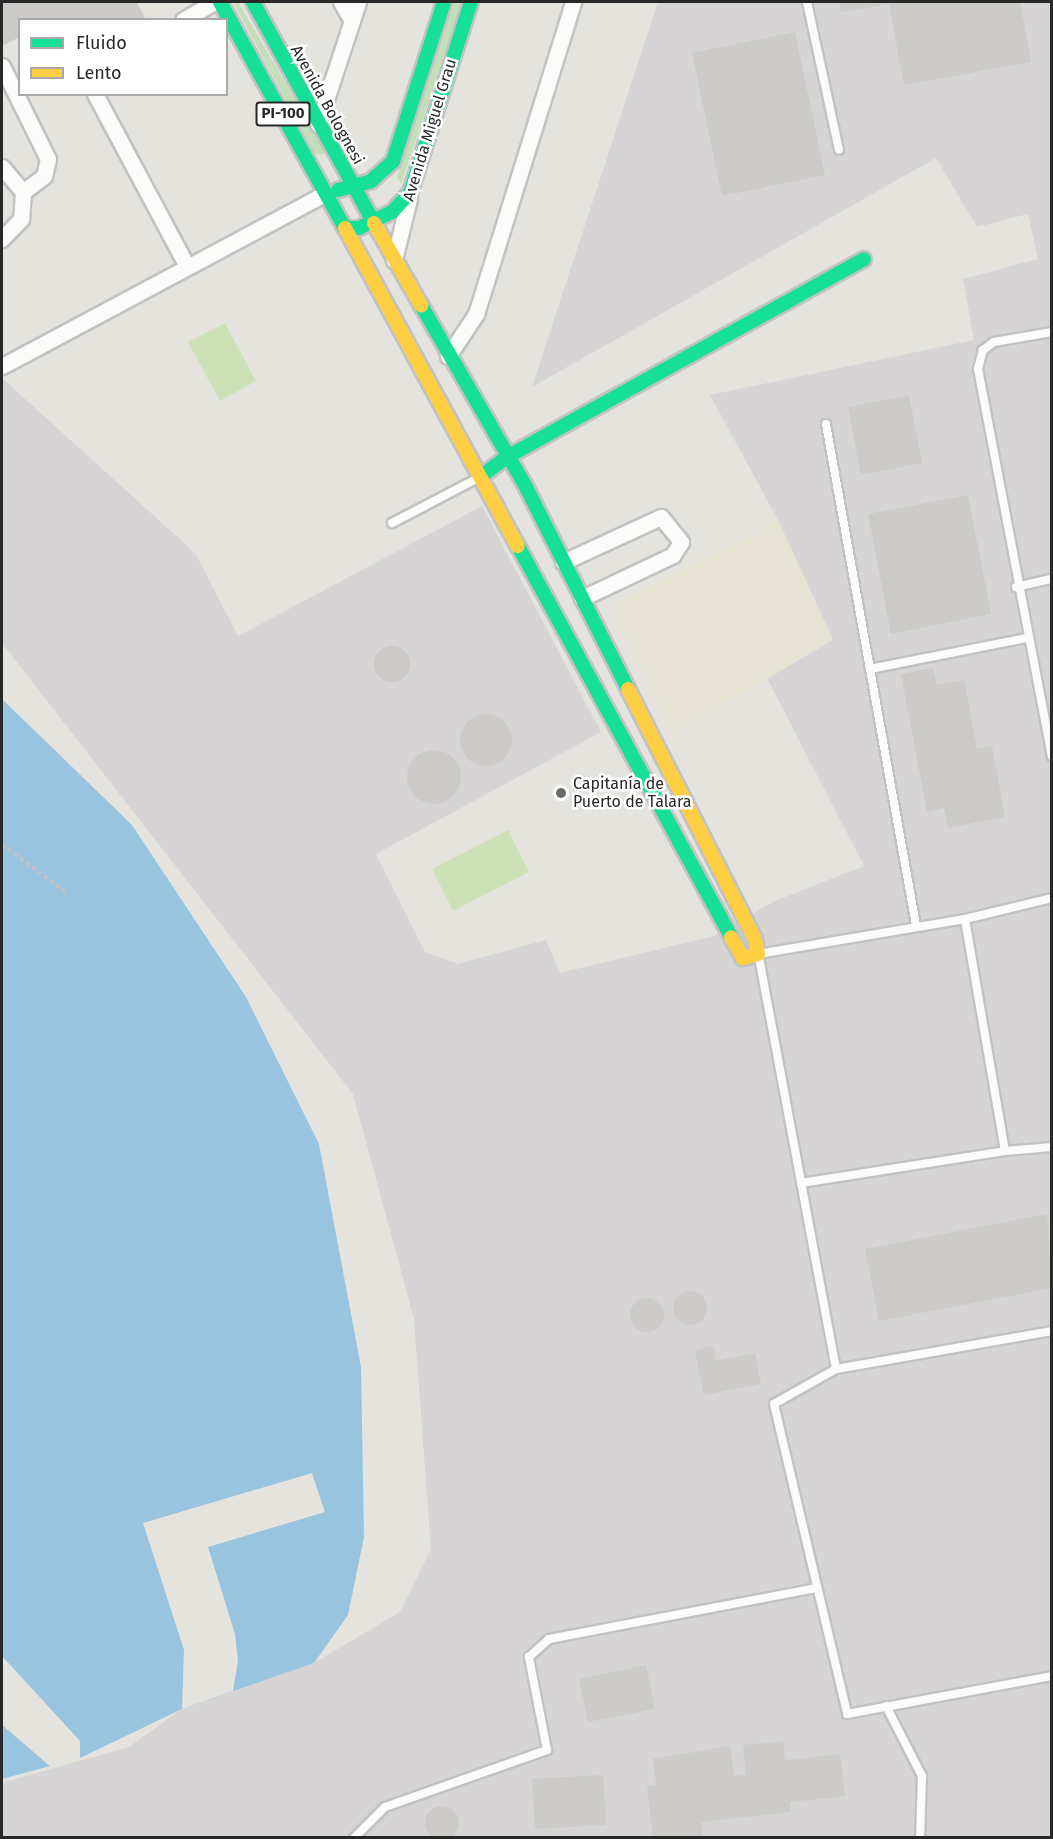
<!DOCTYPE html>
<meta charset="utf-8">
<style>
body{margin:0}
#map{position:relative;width:1053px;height:1839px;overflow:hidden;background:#e5e3de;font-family:"Fira Sans",sans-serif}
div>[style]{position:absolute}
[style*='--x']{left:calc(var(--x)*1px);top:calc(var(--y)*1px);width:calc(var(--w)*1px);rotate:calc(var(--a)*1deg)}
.industrial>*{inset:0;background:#d6d4d5}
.education>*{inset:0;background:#e7e3d4}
.green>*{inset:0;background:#c5deba}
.pitch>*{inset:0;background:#cde1b9}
.water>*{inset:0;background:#99c4df}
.pier>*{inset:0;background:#e5e3de}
.building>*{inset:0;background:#cccbc7}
.round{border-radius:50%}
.path>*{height:3px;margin-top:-1.5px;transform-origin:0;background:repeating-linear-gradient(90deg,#c3c2c2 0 4.5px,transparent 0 7.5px)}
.roads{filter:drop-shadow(2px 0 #c3c2c3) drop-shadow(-2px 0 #c3c2c3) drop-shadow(0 2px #c3c2c3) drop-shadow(0 -2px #c3c2c3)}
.lane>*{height:8px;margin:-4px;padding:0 4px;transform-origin:4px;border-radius:4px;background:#fbfbfa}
.street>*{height:15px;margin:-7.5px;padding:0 7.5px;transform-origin:7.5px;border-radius:7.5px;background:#fbfbfa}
.fast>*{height:14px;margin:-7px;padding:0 7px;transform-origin:7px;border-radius:7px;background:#16e098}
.slow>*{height:14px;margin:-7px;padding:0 7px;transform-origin:7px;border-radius:7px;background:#ffcf43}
.dots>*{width:16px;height:16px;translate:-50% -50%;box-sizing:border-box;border:3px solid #fff;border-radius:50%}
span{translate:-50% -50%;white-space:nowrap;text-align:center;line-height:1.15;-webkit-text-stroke:5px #fff;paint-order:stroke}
.shield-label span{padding:2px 4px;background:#fff;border:2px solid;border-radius:4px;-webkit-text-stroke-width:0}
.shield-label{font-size:15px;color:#282828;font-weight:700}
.street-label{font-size:16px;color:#282828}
.poi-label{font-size:16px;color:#282828}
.left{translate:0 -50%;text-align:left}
.frame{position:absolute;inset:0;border:3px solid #282828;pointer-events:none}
.legend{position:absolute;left:18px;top:18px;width:210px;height:78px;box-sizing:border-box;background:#fff;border:2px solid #a9a9a9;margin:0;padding:8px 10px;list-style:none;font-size:18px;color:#282828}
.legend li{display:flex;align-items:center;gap:12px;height:30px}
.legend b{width:30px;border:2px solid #a9a9a9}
</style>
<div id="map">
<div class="industrial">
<i style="clip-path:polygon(658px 2px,1051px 2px,1051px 1837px,2px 1837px,2px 1783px,129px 1747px,182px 1709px,314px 1663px,400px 1612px,431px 1549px,414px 1319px,353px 1094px,2px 643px,2px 378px,195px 553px,238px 636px,482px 506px,601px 732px,376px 854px,425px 952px,458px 964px,546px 940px,560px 973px,714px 936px,775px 901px,864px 866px,767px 678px,833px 640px,778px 520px,710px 395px,974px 340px,963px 279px,1038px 259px,1028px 214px,977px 227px,936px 158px,532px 387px)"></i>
</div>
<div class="education">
<i style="clip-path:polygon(778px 520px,833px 640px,683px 728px,675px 737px,609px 605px)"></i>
</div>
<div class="green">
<i style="clip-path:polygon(238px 2px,326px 152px,321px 155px,315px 154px,234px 4px)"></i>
<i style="clip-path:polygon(454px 2px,462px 2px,401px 184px,397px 177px)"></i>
</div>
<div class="pitch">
<i style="clip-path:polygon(225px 323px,256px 381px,220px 401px,188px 342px)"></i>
<i style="clip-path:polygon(508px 830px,529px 872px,453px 911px,432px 869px)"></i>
</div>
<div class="water">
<i style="clip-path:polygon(2px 699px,132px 825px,246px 997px,319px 1144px,361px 1367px,364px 1537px,348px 1615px,314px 1663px,182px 1709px,80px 1758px,2px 1779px)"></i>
</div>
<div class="pier">
<i style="clip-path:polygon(312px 1473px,325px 1512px,208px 1547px,235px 1634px,238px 1661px,233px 1691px,182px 1709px,184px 1650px,143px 1523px)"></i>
<i style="clip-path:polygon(2px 1656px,80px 1741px,80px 1758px,51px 1767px,2px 1725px)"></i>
</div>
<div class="building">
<i style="clip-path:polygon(2px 2px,137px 2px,146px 20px,20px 20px,20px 37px,2px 46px)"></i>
<i style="clip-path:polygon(839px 2px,1020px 2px,1031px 62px,904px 85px,889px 4px,841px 12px)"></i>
<i style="clip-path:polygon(795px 32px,825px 175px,722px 196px,692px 53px)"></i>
<i style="clip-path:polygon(909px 395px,922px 463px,861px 475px,848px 407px)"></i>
<i style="clip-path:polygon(968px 495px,991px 614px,891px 634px,868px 514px)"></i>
<i class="round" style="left:374px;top:646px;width:36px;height:36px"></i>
<i style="clip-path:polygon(933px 668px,937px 685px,964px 680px,977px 749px,992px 746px,1005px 817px,948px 828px,944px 808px,927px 812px,901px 674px)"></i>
<i class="round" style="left:460px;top:714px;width:52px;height:52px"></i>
<i class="round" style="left:407px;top:750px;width:54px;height:54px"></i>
<i style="clip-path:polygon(1047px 1214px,1052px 1288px,879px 1321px,865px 1249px)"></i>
<i class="round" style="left:673px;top:1291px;width:34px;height:34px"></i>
<i class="round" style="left:630px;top:1298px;width:34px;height:34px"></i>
<i style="clip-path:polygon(713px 1346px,716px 1361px,755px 1353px,761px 1384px,704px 1395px,695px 1350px)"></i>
<i style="clip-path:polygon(646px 1665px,655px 1709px,588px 1722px,579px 1679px)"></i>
<i style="clip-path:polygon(783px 1741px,785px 1760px,840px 1754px,845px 1796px,790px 1802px,791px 1812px,701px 1822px,703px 1838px,653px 1838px,647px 1786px,656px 1785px,653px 1759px,730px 1746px,734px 1776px,746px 1774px,743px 1745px)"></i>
<i style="clip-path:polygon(603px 1775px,606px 1825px,535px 1829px,532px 1779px)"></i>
<i class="round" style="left:425px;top:1806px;width:34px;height:34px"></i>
</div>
<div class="path">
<i style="--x:2;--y:844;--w:79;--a:36.7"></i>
</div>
<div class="roads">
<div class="lane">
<i style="--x:807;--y:2;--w:151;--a:77.8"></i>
<i style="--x:1052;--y:332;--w:59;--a:170.2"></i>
<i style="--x:994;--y:342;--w:14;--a:144"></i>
<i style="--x:983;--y:350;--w:20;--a:105"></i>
<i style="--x:978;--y:369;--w:394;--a:79.2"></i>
<i style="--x:826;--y:424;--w:509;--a:79.82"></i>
<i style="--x:392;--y:523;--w:97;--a:-27.6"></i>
<i style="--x:1016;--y:587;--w:37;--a:-13"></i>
<i style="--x:870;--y:669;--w:160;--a:-11.2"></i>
<i style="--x:1005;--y:1151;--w:47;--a:-4.9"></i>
<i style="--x:801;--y:1183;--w:206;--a:-8.9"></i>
<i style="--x:1005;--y:1151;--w:235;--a:-99.8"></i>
<i style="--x:1052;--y:1331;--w:219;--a:170"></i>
<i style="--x:836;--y:1369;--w:71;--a:150.6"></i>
<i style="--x:774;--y:1404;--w:318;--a:76.7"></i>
<i style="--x:847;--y:1714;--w:208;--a:-10.5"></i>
<i style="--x:836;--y:1369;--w:422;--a:-100.6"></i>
<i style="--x:758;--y:954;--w:210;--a:-9.6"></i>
<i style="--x:965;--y:919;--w:89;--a:-13.6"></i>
<i style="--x:886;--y:1706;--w:79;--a:62.8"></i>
<i style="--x:922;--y:1776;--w:62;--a:91.8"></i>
<i style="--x:354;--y:1838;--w:44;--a:-45"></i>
<i style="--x:385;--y:1807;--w:172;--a:-19.4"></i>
<i style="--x:547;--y:1750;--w:95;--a:-101"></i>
<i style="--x:529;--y:1657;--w:27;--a:-42"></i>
<i style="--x:549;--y:1639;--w:273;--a:-10.8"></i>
</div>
<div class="street">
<i style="--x:341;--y:2;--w:22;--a:60"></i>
<i style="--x:183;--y:20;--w:36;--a:-30"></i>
<i style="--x:2;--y:66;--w:104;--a:63.7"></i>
<i style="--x:48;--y:159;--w:17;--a:103"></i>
<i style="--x:44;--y:176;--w:26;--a:143"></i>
<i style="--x:95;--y:94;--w:195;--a:61.9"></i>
<i style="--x:318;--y:124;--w:128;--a:-71.8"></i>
<i style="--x:2;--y:167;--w:33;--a:50"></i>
<i style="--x:23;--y:192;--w:27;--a:94"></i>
<i style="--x:21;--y:219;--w:28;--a:134"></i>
<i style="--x:394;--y:260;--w:63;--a:-76.2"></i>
<i style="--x:448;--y:356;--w:50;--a:-56.3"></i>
<i style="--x:476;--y:314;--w:327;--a:-72.7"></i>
<i style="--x:2;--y:366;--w:367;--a:-28.1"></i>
<i style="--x:563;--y:562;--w:108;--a:-24.7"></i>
<i style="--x:661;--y:517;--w:32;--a:51"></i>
<i style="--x:681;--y:542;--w:15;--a:122"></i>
<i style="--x:673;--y:555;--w:101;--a:154.7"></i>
</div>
<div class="fast">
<i style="--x:220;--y:2;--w:258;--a:61.1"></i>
<i style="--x:345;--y:228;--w:14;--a:0"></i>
<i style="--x:359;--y:228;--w:37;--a:-26"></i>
<i style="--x:392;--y:212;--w:26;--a:-47"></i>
<i style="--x:410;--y:193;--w:201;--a:-72.3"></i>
<i style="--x:253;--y:2;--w:252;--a:61.3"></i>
<i style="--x:338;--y:190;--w:34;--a:-15"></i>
<i style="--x:371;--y:181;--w:30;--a:-42"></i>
<i style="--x:393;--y:161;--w:167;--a:-72.2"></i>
<i style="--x:421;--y:305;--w:208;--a:60"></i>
<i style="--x:525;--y:485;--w:229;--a:63.2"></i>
<i style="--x:483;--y:475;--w:30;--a:-37"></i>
<i style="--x:507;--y:457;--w:408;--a:-29"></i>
<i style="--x:518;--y:546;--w:445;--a:61.4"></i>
</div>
<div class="slow">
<i style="--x:374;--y:223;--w:95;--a:60.2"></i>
<i style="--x:345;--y:228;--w:362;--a:61.5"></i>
<i style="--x:628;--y:689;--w:280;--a:63.1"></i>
<i style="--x:755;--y:939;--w:15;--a:79"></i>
<i style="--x:758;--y:954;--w:16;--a:165"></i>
<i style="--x:743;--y:958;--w:24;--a:-120"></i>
</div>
</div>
<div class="dots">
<i style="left:561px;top:793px;background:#6a6968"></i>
</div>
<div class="shield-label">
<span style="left:283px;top:114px">PI-100</span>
</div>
<div class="street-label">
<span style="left:327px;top:105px;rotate:61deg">Avenida Bolognesi</span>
<span style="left:430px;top:130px;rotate:-73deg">Avenida Miguel Grau</span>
</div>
<div class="poi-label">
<span class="left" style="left:573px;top:793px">Capitanía de<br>Puerto de Talara</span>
</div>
<div class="frame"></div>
<ul class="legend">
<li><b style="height:8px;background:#16e098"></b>Fluido</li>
<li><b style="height:8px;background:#ffcf43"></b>Lento</li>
</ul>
</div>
